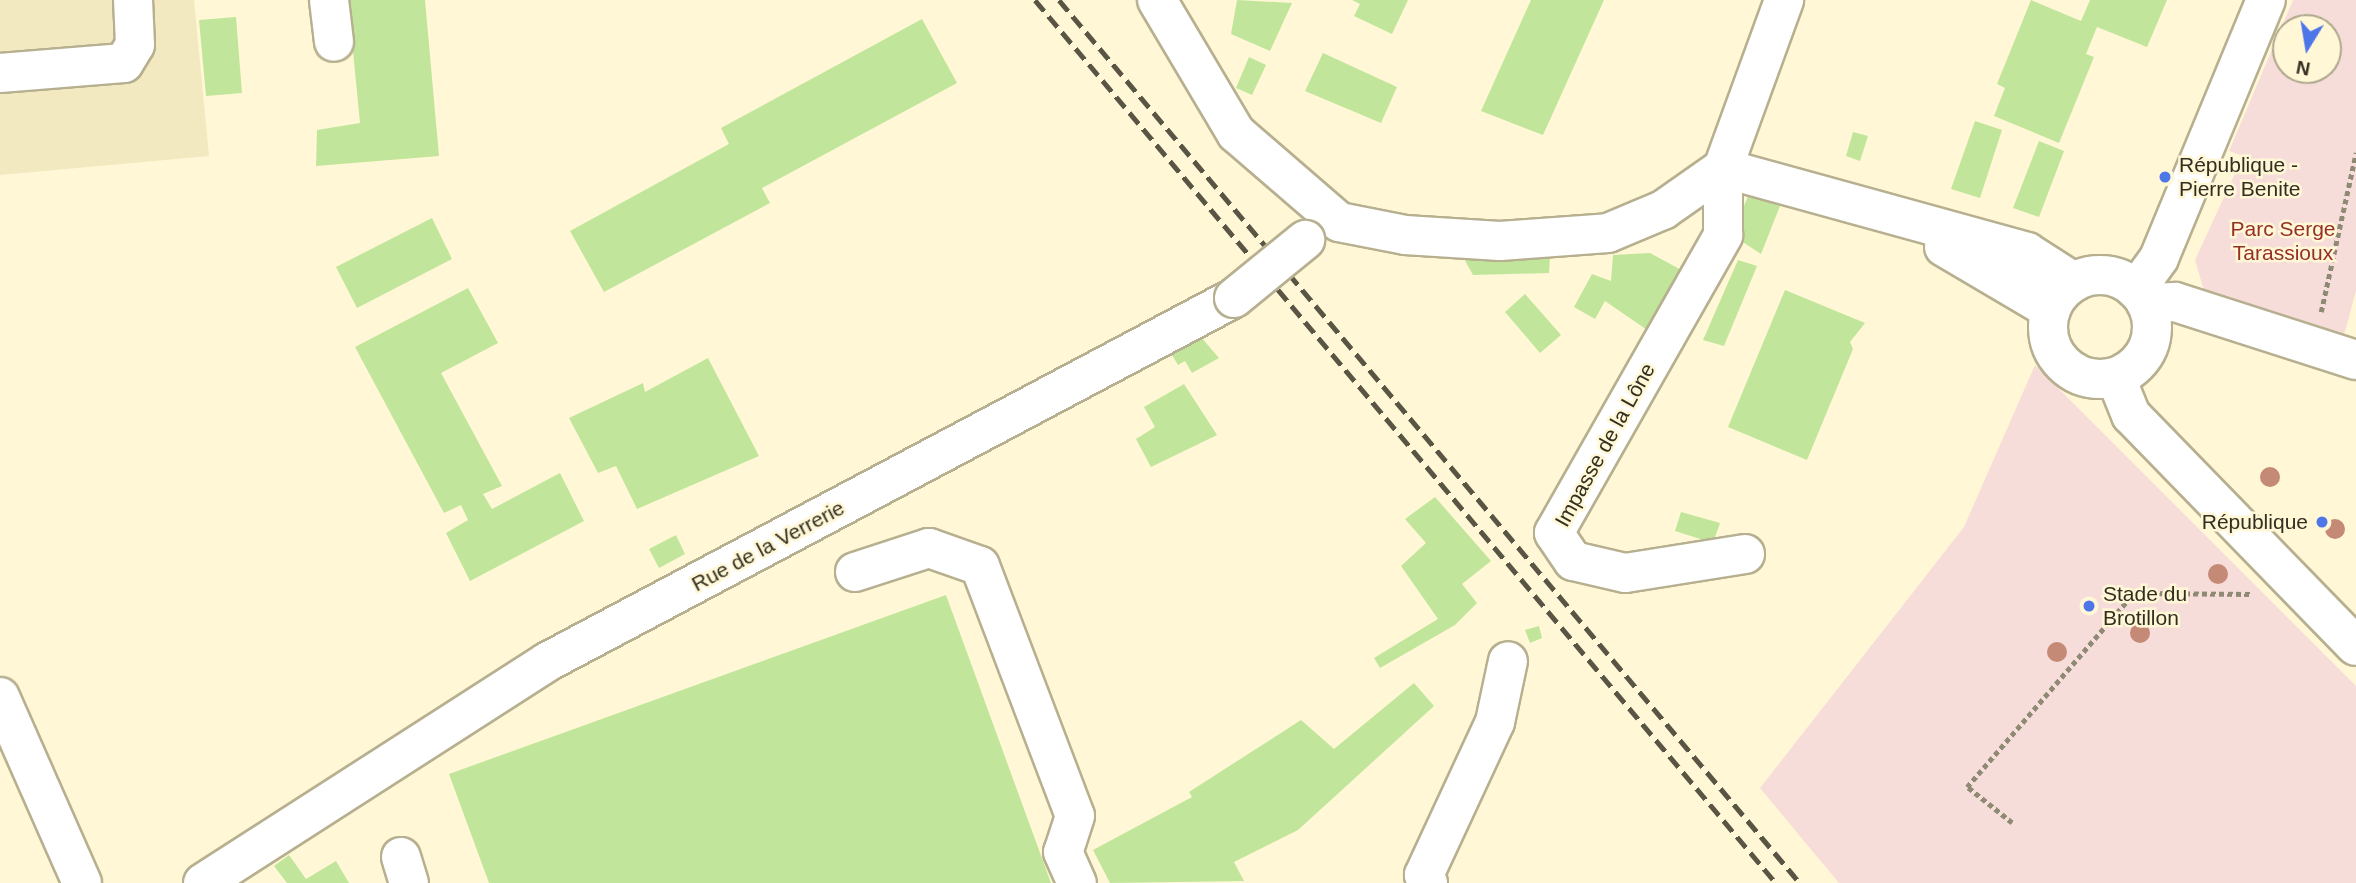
<!DOCTYPE html>
<meta charset="utf-8">
<style>
body{margin:0}
#map{position:relative;width:2356px;height:883px;overflow:hidden;background:#fff7d5;font-family:Arial,sans-serif}
div>[style]{position:absolute}
[style*='--x']{left:calc(var(--x)*1px);top:calc(var(--y)*1px);width:calc(var(--w)*1px);rotate:calc(var(--a)*1deg)}
.built>*{inset:0;background:#f3e9c0}
.green>*{inset:0;background:#f7ddd9}
.building>*{inset:0;background:#c1e69b}
.path>*{height:4.5px;margin-top:-2.25px;transform-origin:0;background:repeating-linear-gradient(90deg,#8f8a73 0 5px,transparent 0 8.5px)}
.roads{filter:drop-shadow(2px 0 #b7b090) drop-shadow(-2px 0 #b7b090) drop-shadow(0 2px #b7b090) drop-shadow(0 -2px #b7b090)}
.minor>*{height:38px;margin:-19px;padding:0 19px;transform-origin:19px;border-radius:19px;background:#fff}
.minor>.ring{margin:-19px;padding:0;box-sizing:content-box;background:none;border:38px solid #fff;border-radius:50%}
.rail>*{height:5px;margin-top:-2.5px;transform-origin:0;background:repeating-linear-gradient(90deg,#595544 0 14px,transparent 0 21px)}
.bridges{filter:drop-shadow(2px 0 #b7b090) drop-shadow(-2px 0 #b7b090) drop-shadow(0 2px #b7b090) drop-shadow(0 -2px #b7b090)}
.minor-bridge>*{height:38px;margin:-19px;padding:0 19px;transform-origin:19px;border-radius:19px;background:#fff}
.trees>*{width:20px;height:20px;margin:-10px;border-radius:50%;background:#c58a76}
.dots>*{width:19px;height:19px;translate:-50% -50%;box-sizing:border-box;border:4px solid #fff7d5;border-radius:50%}
span{translate:-50% -50%;white-space:nowrap;text-align:center;line-height:1.15;-webkit-text-stroke:5px #fff7d5;paint-order:stroke}
.poi-label{font-size:21px;color:#322f22}
.left{translate:0 -50%;text-align:left}
.right{translate:-100% -50%;text-align:right}
.park-label{font-size:21px;color:#953029}
.street-label{font-size:21px;color:#322f22}
.north{position:absolute;left:2272px;top:14px;width:70px;height:70px;box-sizing:border-box;background:#fff7d5;border:2px solid #ada78d;border-radius:50%;rotate:191deg;font-size:19px;font-weight:700;line-height:28px;text-align:center;color:#322f22}
.north::after{content:'';display:block;margin:auto;width:24px;height:32px;background:#4d76e9;clip-path:polygon(50% 0,100% 100%,50% 72%,0 100%)}
</style>
<div id="map">
<div class="built">
<i style="clip-path:polygon(0 0,194px 0,209px 156px,0 175px)"></i>
</div>
<div class="green">
<i style="clip-path:polygon(evenodd,2293px 0,2356px 0,2356px 291px,2344px 335px,2205px 294px,2195px 260px,2243px 156px,2229px 151px,2293px 0,2286px 28px,2328px 28px,2328px 70px,2286px 70px,2286px 28px)"></i>
<i style="clip-path:polygon(2035px 365px,2356px 686px,2356px 883px,1839px 883px,1760px 788px,1964px 527px)"></i>
</div>
<div class="building">
<i style="clip-path:polygon(348px 0,425px 0,439px 156px,316px 166px,317px 130px,360px 123px)"></i>
<i style="clip-path:polygon(1237px 0,1292px 3px,1270px 51px,1231px 34px)"></i>
<i style="clip-path:polygon(1352px 0,1408px 0,1392px 34px,1354px 16px,1360px 4px)"></i>
<i style="clip-path:polygon(1531px 0,1604px 0,1543px 135px,1481px 111px)"></i>
<i style="clip-path:polygon(2031px 0,2081px 21px,2090px 0,2167px 0,2147px 47px,2097px 27px,2086px 54px,2094px 57px,2059px 143px,1994px 116px,2005px 88px,1997px 84px)"></i>
<i style="clip-path:polygon(236px 17px,242px 93px,206px 96px,199px 20px)"></i>
<i style="clip-path:polygon(922px 19px,957px 83px,762px 188px,770px 203px,604px 292px,570px 231px,729px 144px,721px 128px)"></i>
<i style="clip-path:polygon(1323px 53px,1397px 87px,1381px 123px,1305px 91px)"></i>
<i style="clip-path:polygon(1249px 57px,1266px 65px,1252px 95px,1236px 88px)"></i>
<i style="clip-path:polygon(1975px 121px,2002px 130px,1980px 198px,1951px 189px)"></i>
<i style="clip-path:polygon(1853px 132px,1868px 136px,1860px 161px,1846px 156px)"></i>
<i style="clip-path:polygon(2039px 141px,2064px 151px,2039px 217px,2013px 208px)"></i>
<i style="clip-path:polygon(1748px 196px,1780px 206px,1761px 254px,1732px 235px)"></i>
<i style="clip-path:polygon(432px 218px,452px 259px,357px 308px,336px 267px)"></i>
<i style="clip-path:polygon(1650px 253px,1685px 272px,1650px 332px,1605px 301px,1595px 319px,1574px 307px,1592px 274px,1611px 281px,1613px 255px)"></i>
<i style="clip-path:polygon(1550px 256px,1549px 273px,1473px 275px,1463px 257px)"></i>
<i style="clip-path:polygon(1738px 260px,1757px 266px,1724px 346px,1703px 340px)"></i>
<i style="clip-path:polygon(468px 288px,498px 343px,441px 373px,502px 486px,483px 494px,492px 509px,560px 473px,584px 521px,470px 581px,446px 533px,468px 520px,461px 505px,444px 513px,355px 347px)"></i>
<i style="clip-path:polygon(1785px 290px,1865px 323px,1850px 342px,1853px 349px,1807px 460px,1728px 427px)"></i>
<i style="clip-path:polygon(1525px 294px,1561px 335px,1540px 353px,1505px 312px)"></i>
<i style="clip-path:polygon(1194px 329px,1219px 358px,1192px 373px,1185px 361px,1178px 365px,1166px 345px)"></i>
<i style="clip-path:polygon(708px 358px,759px 456px,637px 509px,616px 466px,598px 473px,569px 418px,643px 383px,645px 392px)"></i>
<i style="clip-path:polygon(1184px 384px,1217px 435px,1151px 467px,1136px 439px,1155px 427px,1144px 407px)"></i>
<i style="clip-path:polygon(1435px 497px,1491px 561px,1462px 584px,1477px 603px,1455px 625px,1380px 668px,1374px 658px,1438px 619px,1401px 566px,1426px 543px,1405px 519px)"></i>
<i style="clip-path:polygon(1681px 512px,1720px 523px,1713px 543px,1675px 531px)"></i>
<i style="clip-path:polygon(676px 535px,685px 554px,659px 568px,649px 549px)"></i>
<i style="clip-path:polygon(946px 595px,1051px 883px,489px 883px,449px 774px)"></i>
<i style="clip-path:polygon(1539px 626px,1542px 638px,1530px 643px,1525px 630px)"></i>
<i style="clip-path:polygon(1414px 683px,1434px 706px,1298px 830px,1234px 862px,1244px 881px,1110px 883px,1093px 850px,1192px 797px,1189px 792px,1301px 720px,1334px 749px)"></i>
<i style="clip-path:polygon(289px 855px,306px 879px,336px 861px,349px 883px,287px 883px,274px 866px)"></i>
</div>
<div class="path">
<i style="--x:2321;--y:312;--w:163;--a:-77.6"></i>
<i style="--x:2012;--y:823;--w:58;--a:-141.3"></i>
<i style="--x:1967;--y:787;--w:256;--a:-49.3"></i>
<i style="--x:2134;--y:593;--w:119;--a:0.5"></i>
</div>
<div class="roads">
<div class="minor">
<i style="--x:329;--y:0;--w:42;--a:83.2"></i>
<i style="--x:1157;--y:0;--w:155;--a:59.3"></i>
<i style="--x:1236;--y:133;--w:136;--a:40.8"></i>
<i style="--x:1339;--y:222;--w:67;--a:11.1"></i>
<i style="--x:1405;--y:235;--w:95;--a:3.6"></i>
<i style="--x:1500;--y:241;--w:108;--a:-4.2"></i>
<i style="--x:1608;--y:233;--w:60;--a:-22.7"></i>
<i style="--x:1663;--y:210;--w:73;--a:-35"></i>
<i style="--x:0;--y:73;--w:124;--a:-4.6"></i>
<i style="--x:124;--y:63;--w:21;--a:-59"></i>
<i style="--x:135;--y:45;--w:45;--a:-92.5"></i>
<i style="--x:1723;--y:168;--w:315;--a:15.4"></i>
<i style="--x:2027;--y:252;--w:56;--a:32.6"></i>
<i style="--x:1944;--y:247;--w:124;--a:30.5"></i>
<i class="ring" style="left:2048px;top:275px;width:66px;height:66px"></i>
<i style="--x:2136;--y:290;--w:39;--a:-54"></i>
<i style="--x:2159;--y:258;--w:279;--a:-67.5"></i>
<i style="--x:2146;--y:303;--w:29;--a:-2"></i>
<i style="--x:2175;--y:302;--w:190;--a:17.8"></i>
<i style="--x:2116;--y:378;--w:40;--a:68"></i>
<i style="--x:2131;--y:415;--w:322;--a:45.8"></i>
<i style="--x:1745;--y:554;--w:121;--a:171"></i>
<i style="--x:1625;--y:573;--w:53;--a:-167"></i>
<i style="--x:1573;--y:561;--w:34;--a:-124"></i>
<i style="--x:1554;--y:533;--w:343;--a:-60.4"></i>
<i style="--x:1723;--y:235;--w:67;--a:-90"></i>
<i style="--x:1723;--y:168;--w:179;--a:-70"></i>
<i style="--x:855;--y:572;--w:78;--a:-18"></i>
<i style="--x:929;--y:548;--w:54;--a:19.4"></i>
<i style="--x:980;--y:566;--w:267;--a:69.2"></i>
<i style="--x:1075;--y:816;--w:38;--a:108"></i>
<i style="--x:1063;--y:852;--w:34;--a:66"></i>
<i style="--x:0;--y:697;--w:203;--a:66.2"></i>
<i style="--x:401;--y:857;--w:27;--a:73"></i>
<i style="--x:203;--y:883;--w:409;--a:-32.7"></i>
<i style="--x:547;--y:662;--w:777;--a:-27.92"></i>
<i style="--x:1428;--y:883;--w:9;--a:-117"></i>
<i style="--x:1424;--y:875;--w:169;--a:-65.1"></i>
<i style="--x:1495;--y:722;--w:62;--a:-78"></i>
</div>
</div>
<div class="rail">
<i style="--x:1035;--y:0;--w:1153;--a:50"></i>
<i style="--x:1059;--y:0;--w:1153;--a:50"></i>
</div>
<div class="bridges">
<div class="minor-bridge">
<i style="--x:1234;--y:298;--w:92;--a:-39.2"></i>
</div>
</div>
<div class="trees">
<i style="left:2270px;top:477px"></i>
<i style="left:2335px;top:529px"></i>
<i style="left:2218px;top:574px"></i>
<i style="left:2140px;top:633px"></i>
<i style="left:2057px;top:652px"></i>
</div>
<div class="dots">
<i style="left:2165px;top:177px;background:#4d76e9"></i>
<i style="left:2322px;top:522px;background:#4d76e9"></i>
<i style="left:2089px;top:606px;background:#4d76e9"></i>
</div>
<div class="poi-label">
<span class="left" style="left:2179px;top:177px">République -<br>Pierre Benite</span>
<span class="right" style="left:2308px;top:522px">République</span>
<span class="left" style="left:2103px;top:606px">Stade du<br>Brotillon</span>
</div>
<div class="park-label">
<span style="left:2283px;top:241px">Parc Serge<br>Tarassioux</span>
</div>
<div class="street-label">
<span style="left:1605px;top:445px;rotate:-61deg">Impasse de la Lône</span>
<span style="left:768px;top:546px;rotate:-28deg">Rue de la Verrerie</span>
</div>
<div class="north">N</div>
</div>
